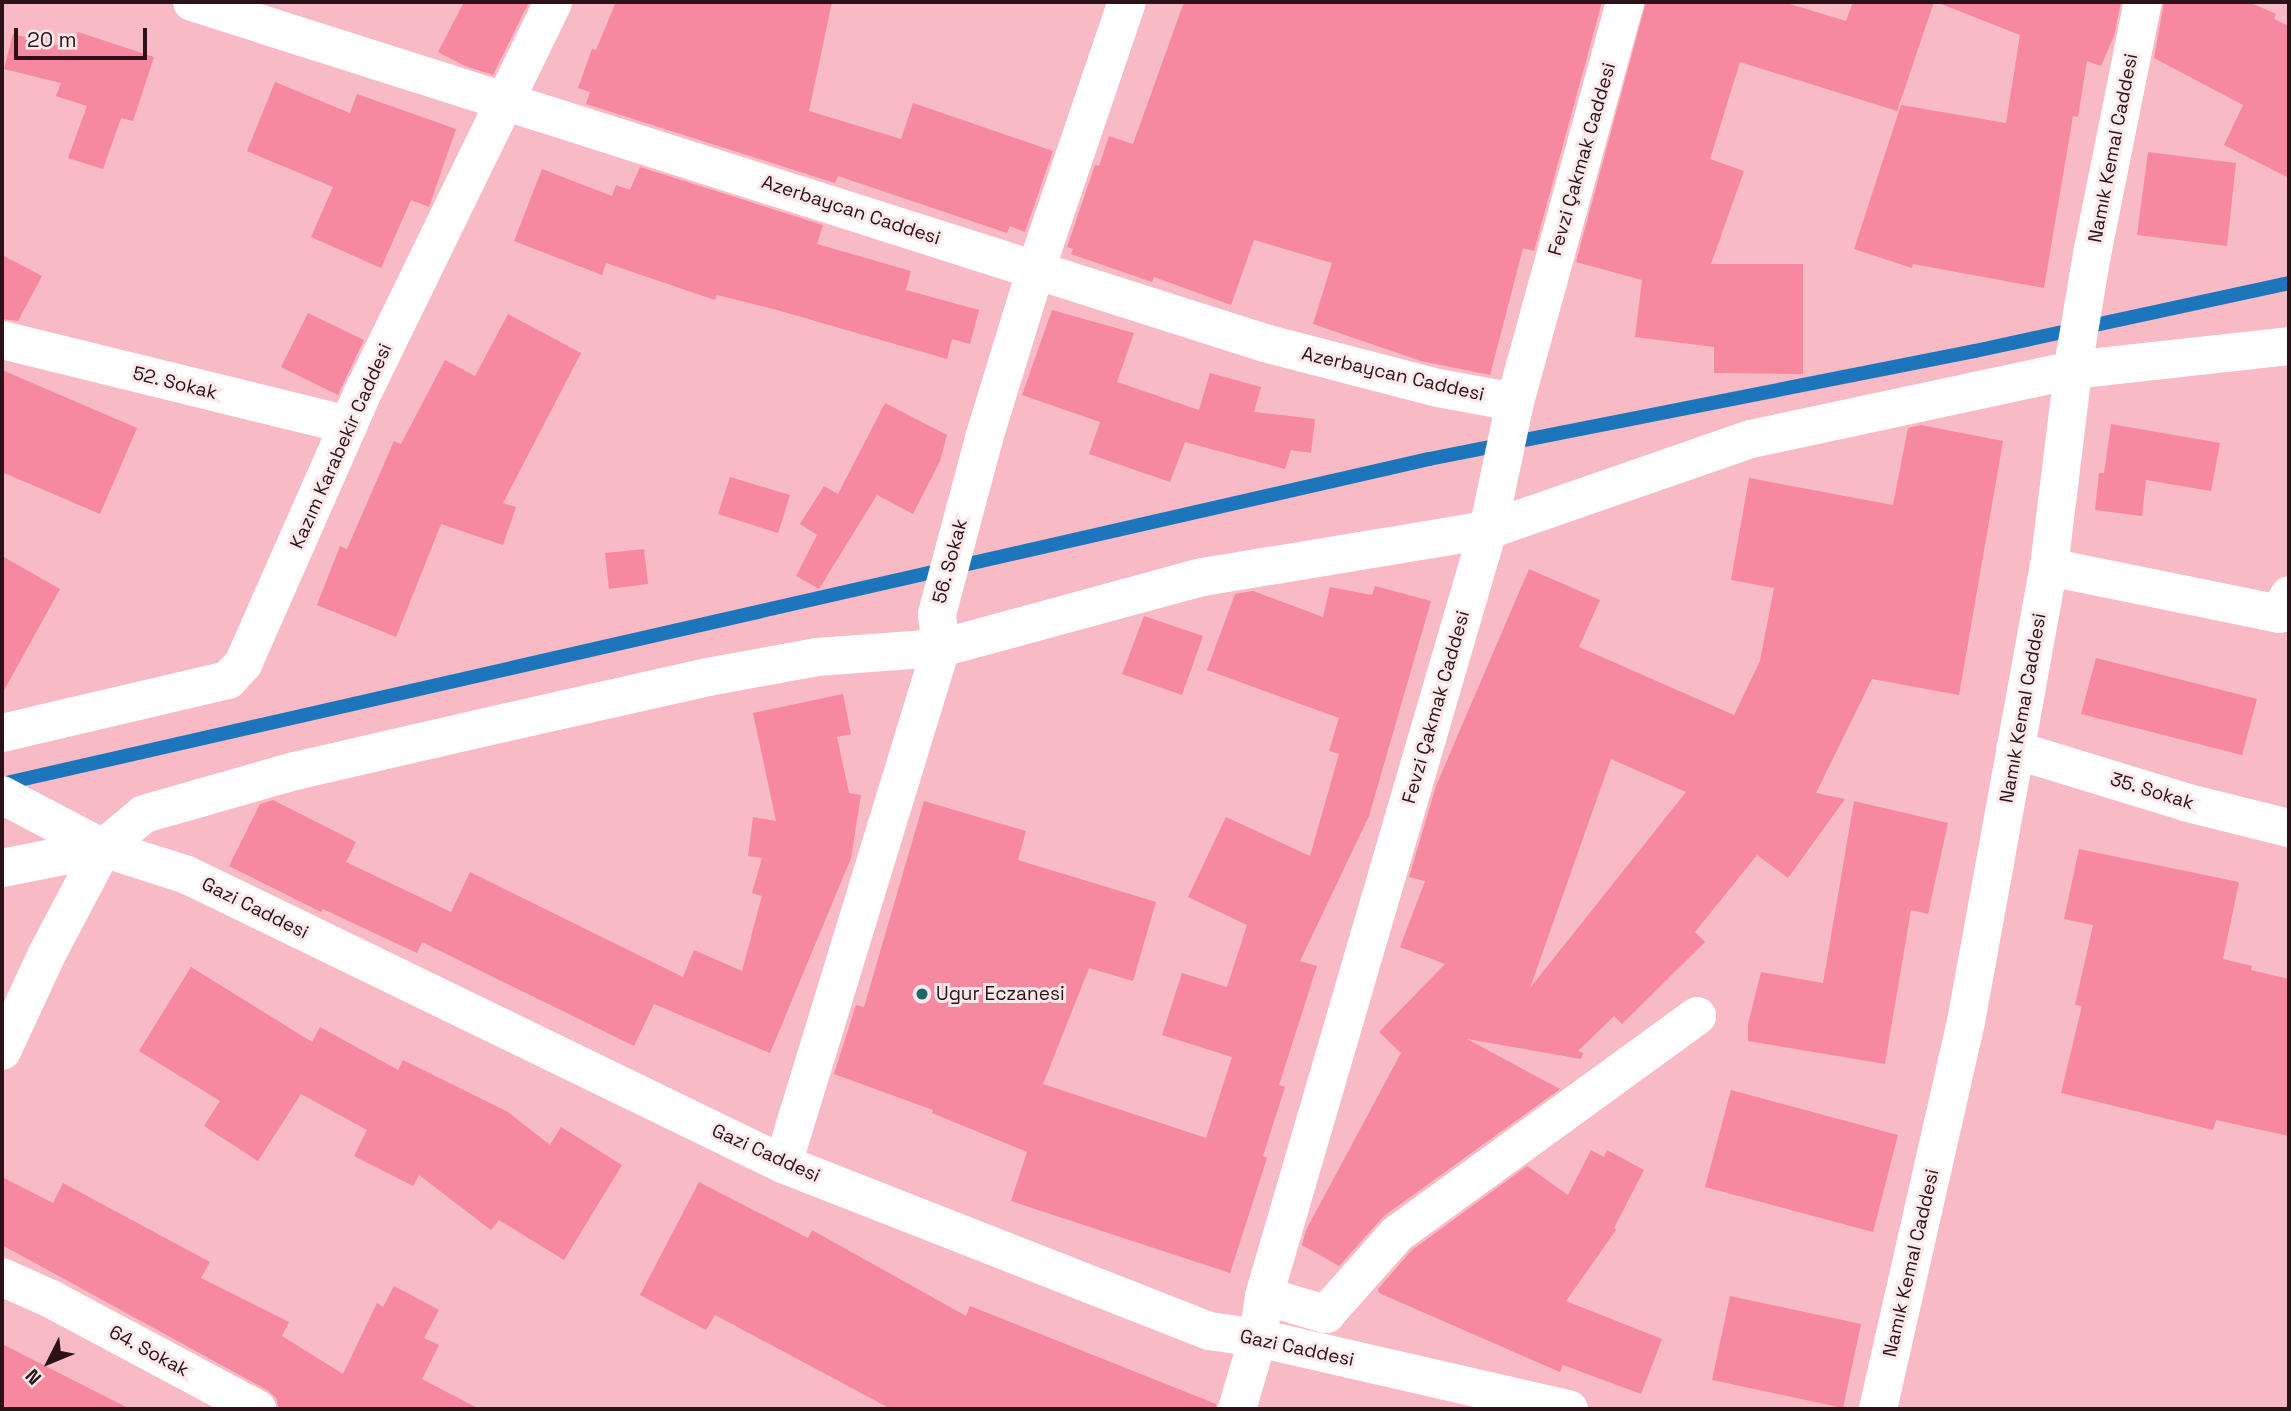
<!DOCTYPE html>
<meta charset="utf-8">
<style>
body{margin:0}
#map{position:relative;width:2291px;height:1411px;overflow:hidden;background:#f8bac4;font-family:"Space Grotesk",sans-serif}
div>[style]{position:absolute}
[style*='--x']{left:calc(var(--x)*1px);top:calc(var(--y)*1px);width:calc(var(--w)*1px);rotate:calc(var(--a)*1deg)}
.stream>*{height:14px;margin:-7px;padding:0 7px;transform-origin:7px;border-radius:7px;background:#1d76bc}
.building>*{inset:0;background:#f6899f}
.minor>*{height:38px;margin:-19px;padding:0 19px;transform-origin:19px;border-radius:19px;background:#fff}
.tertiary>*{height:38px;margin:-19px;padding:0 19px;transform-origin:19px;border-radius:19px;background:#fff}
.dots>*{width:19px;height:19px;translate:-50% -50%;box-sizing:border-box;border:4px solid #fae9eb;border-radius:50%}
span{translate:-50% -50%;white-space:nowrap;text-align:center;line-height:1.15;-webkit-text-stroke:6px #fae9eb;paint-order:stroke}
.street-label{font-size:19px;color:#2c1117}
.poi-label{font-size:19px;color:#2c1117}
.left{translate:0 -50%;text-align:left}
.frame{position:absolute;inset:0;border:4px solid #2c1117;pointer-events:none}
.north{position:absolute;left:14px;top:1327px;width:70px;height:70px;-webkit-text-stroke:5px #fae9eb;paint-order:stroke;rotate:227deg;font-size:19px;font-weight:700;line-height:28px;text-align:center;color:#2c1117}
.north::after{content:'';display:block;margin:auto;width:24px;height:32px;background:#2c1117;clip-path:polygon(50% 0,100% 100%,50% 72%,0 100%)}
.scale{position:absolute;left:14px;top:28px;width:133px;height:32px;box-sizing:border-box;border:4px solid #2c1117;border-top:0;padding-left:9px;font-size:21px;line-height:24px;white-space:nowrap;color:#2c1117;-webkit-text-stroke:5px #fae9eb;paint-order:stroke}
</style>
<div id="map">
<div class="stream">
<i style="--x:2;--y:784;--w:1464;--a:-12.83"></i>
<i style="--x:1429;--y:459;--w:557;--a:-11.19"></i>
<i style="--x:1975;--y:351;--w:321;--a:-12.2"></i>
</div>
<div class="building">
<i style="clip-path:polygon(464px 2px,529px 2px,493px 75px,465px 66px,438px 52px)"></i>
<i style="clip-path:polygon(616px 2px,832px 2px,809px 111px,901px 139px,913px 103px,1053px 151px,1025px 232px,1010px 226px,1007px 233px,838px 176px,835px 183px,586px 104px,590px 92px,578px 88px,592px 49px,596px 50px)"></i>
<i style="clip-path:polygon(1184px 2px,1602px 2px,1534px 251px,1523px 248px,1490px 375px,1421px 361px,1313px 324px,1332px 263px,1254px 240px,1231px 305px,1154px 277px,1152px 282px,1071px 254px,1073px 249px,1067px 247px,1095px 165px,1099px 166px,1109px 136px,1133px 144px)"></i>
<i style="clip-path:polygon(1646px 2px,1783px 2px,1846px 21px,1853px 2px,1934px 2px,1897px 111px,1740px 62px,1710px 159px,1744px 171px,1711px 264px,1803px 264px,1803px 374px,1714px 373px,1714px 347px,1635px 337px,1642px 280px,1576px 262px)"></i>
<i style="clip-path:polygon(1942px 2px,2121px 2px,2114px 36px,2101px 66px,2087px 61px,2078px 117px,2073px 116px,2044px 288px,1913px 264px,1912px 268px,1854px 249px,1901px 105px,2006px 123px,2020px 35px,1941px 4px)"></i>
<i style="clip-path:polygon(2164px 2px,2249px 2px,2276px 14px,2274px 19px,2289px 26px,2289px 178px,2224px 145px,2243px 105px,2154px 58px)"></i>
<i style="clip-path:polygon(78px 32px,154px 57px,133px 121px,121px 118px,103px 169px,68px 158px,87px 106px,56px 96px,61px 83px,4px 69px,13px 34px,72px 49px)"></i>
<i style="clip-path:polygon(275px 82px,350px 113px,357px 94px,456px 129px,429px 207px,411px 200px,381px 268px,311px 237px,333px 187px,247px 151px)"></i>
<i style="clip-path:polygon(2148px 152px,2236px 163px,2227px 246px,2137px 235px)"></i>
<i style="clip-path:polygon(640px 167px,823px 225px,817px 244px,911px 271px,906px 290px,979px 310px,970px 344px,952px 339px,947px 359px,777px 310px,717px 295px,715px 300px,606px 263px,602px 275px,514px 241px,542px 169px,612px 196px,616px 185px,630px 190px)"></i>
<i style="clip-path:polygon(2px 255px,42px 276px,18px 321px,2px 319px)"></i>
<i style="clip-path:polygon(1052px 310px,1134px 333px,1117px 382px,1199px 410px,1210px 373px,1261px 387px,1254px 412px,1315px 419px,1311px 453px,1291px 450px,1285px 469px,1185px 442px,1170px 482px,1089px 454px,1100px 422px,1022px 395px)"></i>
<i style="clip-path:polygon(308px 313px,364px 340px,338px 395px,281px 367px)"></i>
<i style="clip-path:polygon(508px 314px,581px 353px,503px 503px,516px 507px,503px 545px,441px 524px,396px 637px,317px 605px,340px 546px,347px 549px,394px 441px,401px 444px,445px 360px,475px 376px)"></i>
<i style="clip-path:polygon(2px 370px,137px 428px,100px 514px,2px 472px)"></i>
<i style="clip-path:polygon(885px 403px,947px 435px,940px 461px,913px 514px,877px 495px,819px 589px,796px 576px,817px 535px,800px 524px,824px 486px,838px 494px)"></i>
<i style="clip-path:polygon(2111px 424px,2220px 443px,2211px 491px,2146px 480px,2142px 516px,2095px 510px,2099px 473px,2104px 473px)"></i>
<i style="clip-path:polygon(evenodd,1921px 425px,2003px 441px,1959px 695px,1872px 679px,1816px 793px,1845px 799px,1788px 878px,1757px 855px,1695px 932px,1705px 942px,1622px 1024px,1614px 1016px,1578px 1051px,1583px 1053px,1581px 1059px,1467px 1039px,1560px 1089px,1384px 1216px,1339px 1266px,1302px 1245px,1306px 1230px,1401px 1053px,1379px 1032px,1445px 964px,1400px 947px,1425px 881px,1409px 877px,1436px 786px,1529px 569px,1600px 600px,1579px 647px,1734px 715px,1760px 661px,1774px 588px,1731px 580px,1749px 478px,1893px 505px,1908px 428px,1921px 425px,1611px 759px,1686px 792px,1530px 988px,1611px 759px)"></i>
<i style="clip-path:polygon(730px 477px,790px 495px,778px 533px,718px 514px)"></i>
<i style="clip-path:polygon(644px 549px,648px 584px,609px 589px,605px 553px)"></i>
<i style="clip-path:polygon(2px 556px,60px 589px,2px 694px)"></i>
<i style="clip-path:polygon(1375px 586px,1431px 601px,1369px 816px,1300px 961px,1317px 966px,1279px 1085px,1285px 1087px,1263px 1156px,1267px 1158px,1230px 1273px,1011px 1201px,1027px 1152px,932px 1113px,933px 1110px,834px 1074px,856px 1005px,864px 1007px,924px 801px,1026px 831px,1018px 860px,1156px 902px,1133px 981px,1089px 968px,1043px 1084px,1206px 1138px,1232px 1057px,1162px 1035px,1182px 973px,1227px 987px,1247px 925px,1188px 897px,1226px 817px,1310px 856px,1339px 754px,1329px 751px,1339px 718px,1207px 670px,1235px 594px,1253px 591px,1323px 617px,1330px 587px,1372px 595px)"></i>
<i style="clip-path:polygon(1144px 616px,1203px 636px,1182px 695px,1122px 674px)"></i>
<i style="clip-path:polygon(2096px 658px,2257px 699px,2242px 755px,2081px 714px)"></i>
<i style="clip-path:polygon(843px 694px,851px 734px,837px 737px,849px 793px,861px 795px,851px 858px,770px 1053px,654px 1004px,634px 1046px,422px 942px,417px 953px,323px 909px,321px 912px,229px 866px,260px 804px,273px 800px,356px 842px,346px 862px,451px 912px,470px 872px,683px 977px,694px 950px,742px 971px,762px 896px,752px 893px,762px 858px,748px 856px,753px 817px,776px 821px,753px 713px)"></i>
<i style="clip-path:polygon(1854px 801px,1948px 823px,1928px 914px,1911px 910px,1885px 1064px,1748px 1041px,1748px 1024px,1761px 972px,1823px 983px)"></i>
<i style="clip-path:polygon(2079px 849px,2239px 882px,2223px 959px,2252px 966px,2251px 970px,2289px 979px,2289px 1136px,2216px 1120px,2213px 1130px,2061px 1093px,2082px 1006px,2075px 1005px,2093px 925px,2064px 919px)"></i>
<i style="clip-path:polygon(191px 967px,312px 1042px,320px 1027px,398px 1070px,403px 1060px,508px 1112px,550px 1145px,561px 1127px,622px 1165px,564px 1260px,499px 1220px,491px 1230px,419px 1175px,413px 1186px,354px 1156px,367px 1130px,301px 1094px,258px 1161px,204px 1126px,220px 1101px,139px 1051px)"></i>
<i style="clip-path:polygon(1731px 1090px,1898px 1135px,1873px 1232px,1705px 1187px)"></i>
<i style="clip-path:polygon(1591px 1150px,1604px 1157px,1607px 1150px,1644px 1170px,1614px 1228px,1616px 1230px,1566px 1301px,1662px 1339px,1641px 1394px,1563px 1365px,1560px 1372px,1379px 1293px,1378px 1289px,1412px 1250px,1527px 1166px,1568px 1195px)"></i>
<i style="clip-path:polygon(2px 1177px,53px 1203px,63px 1183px,210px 1262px,201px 1278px,289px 1322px,282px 1336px,343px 1374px,377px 1303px,383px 1307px,394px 1286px,439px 1310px,424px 1338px,439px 1345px,422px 1379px,479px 1409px,279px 1409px,276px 1398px,267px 1390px,2px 1245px)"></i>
<i style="clip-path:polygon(699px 1182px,808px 1238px,812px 1230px,966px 1316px,970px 1306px,1216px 1404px,1216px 1409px,891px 1409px,715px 1315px,706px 1330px,640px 1295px)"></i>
<i style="clip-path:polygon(1730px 1296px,1861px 1324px,1843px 1408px,1712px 1380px)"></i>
<i style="clip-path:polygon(2px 1344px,130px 1409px,2px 1409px)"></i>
</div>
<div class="minor">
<i style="--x:192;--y:2;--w:1126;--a:17.63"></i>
<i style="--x:1265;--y:343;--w:179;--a:14.6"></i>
<i style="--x:1438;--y:388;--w:78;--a:10.3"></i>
<i style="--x:2;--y:340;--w:357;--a:13.8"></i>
<i style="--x:2075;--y:355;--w:108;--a:-80.4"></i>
<i style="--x:2093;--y:249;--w:252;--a:-78.6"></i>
<i style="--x:2049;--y:567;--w:235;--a:11.5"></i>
<i style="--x:2279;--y:614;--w:21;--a:-62"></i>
<i style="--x:2;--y:733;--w:232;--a:-13.2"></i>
<i style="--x:228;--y:680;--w:22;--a:-47"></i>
<i style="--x:243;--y:664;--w:302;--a:-66.2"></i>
<i style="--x:365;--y:388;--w:429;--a:-64"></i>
<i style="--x:2015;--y:750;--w:181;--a:17"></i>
<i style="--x:2188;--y:803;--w:104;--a:13.9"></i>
<i style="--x:2;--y:868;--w:103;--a:-11.2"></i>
<i style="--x:103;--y:848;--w:53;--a:-39.7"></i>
<i style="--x:144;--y:814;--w:58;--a:-15.9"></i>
<i style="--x:200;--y:798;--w:99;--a:-15.9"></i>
<i style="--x:295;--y:771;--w:196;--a:-13"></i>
<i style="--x:486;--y:727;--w:228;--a:-12.7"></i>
<i style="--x:708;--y:677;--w:111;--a:-10.4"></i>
<i style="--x:817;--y:657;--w:124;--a:-4.2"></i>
<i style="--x:941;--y:648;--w:271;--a:-15.2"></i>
<i style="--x:1203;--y:577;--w:289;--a:-9.4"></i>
<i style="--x:1488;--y:530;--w:278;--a:-19.1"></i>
<i style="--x:1751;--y:439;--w:328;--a:-12.1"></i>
<i style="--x:2072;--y:370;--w:218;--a:-6.3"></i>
<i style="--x:2;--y:1051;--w:107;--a:-65.1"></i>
<i style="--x:47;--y:954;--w:120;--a:-62.2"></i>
<i style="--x:783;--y:1164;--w:540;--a:-72.98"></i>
<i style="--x:941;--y:648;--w:34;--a:-97"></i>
<i style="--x:937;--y:614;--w:182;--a:-75"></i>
<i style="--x:984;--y:438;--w:177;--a:-72.9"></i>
<i style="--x:1036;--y:269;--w:282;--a:-71.2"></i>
<i style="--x:2;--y:1277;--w:54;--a:24.2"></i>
<i style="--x:51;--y:1299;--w:234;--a:28.1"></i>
<i style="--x:1264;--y:1296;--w:65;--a:16.2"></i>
<i style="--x:1326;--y:1314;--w:107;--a:-48.4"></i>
<i style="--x:1397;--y:1234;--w:371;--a:-36"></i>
</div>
<div class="tertiary">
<i style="--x:2;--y:795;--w:114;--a:27.7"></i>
<i style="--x:103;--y:848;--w:88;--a:17.8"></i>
<i style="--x:187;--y:875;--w:662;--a:25.87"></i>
<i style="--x:783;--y:1164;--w:458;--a:21.4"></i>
<i style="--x:1209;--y:1331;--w:49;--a:8.1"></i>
<i style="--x:1258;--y:1338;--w:319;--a:12.9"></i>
<i style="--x:1237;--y:1409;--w:74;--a:-73.5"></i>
<i style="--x:1258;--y:1338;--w:42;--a:-81.9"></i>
<i style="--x:1264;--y:1296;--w:798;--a:-73.7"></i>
<i style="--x:1488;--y:530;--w:131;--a:-78.1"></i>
<i style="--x:1515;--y:402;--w:415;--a:-74.6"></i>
<i style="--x:1878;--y:1409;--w:397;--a:-77.2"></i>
<i style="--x:1966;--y:1022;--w:463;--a:-79.7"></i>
<i style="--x:2049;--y:567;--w:214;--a:-83"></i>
</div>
<div class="dots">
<i style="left:922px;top:994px;background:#1d6862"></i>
</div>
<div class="street-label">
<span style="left:2113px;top:148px;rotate:-79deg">Namık Kemal Caddesi</span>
<span style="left:1582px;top:159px;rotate:-74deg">Fevzi Çakmak Caddesi</span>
<span style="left:851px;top:210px;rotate:18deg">Azerbaycan Caddesi</span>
<span style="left:1393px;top:374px;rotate:13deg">Azerbaycan Caddesi</span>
<span style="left:175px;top:383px;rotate:14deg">52. Sokak</span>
<span style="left:341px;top:446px;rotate:-66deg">Kazım Karabekir Caddesi</span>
<span style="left:950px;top:561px;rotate:-75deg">56. Sokak</span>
<span style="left:1436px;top:707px;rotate:-74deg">Fevzi Çakmak Caddesi</span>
<span style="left:2023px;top:708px;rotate:-80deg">Namık Kemal Caddesi</span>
<span style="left:2152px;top:791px;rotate:17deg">35. Sokak</span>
<span style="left:255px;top:908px;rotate:26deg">Gazi Caddesi</span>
<span style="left:766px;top:1153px;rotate:24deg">Gazi Caddesi</span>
<span style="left:1911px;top:1263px;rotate:-77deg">Namık Kemal Caddesi</span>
<span style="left:1297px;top:1348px;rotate:12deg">Gazi Caddesi</span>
<span style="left:149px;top:1351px;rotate:28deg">64. Sokak</span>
</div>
<div class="poi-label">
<span class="left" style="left:936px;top:994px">Ugur Eczanesi</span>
</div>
<div class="frame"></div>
<div class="north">N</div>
<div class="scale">20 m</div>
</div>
